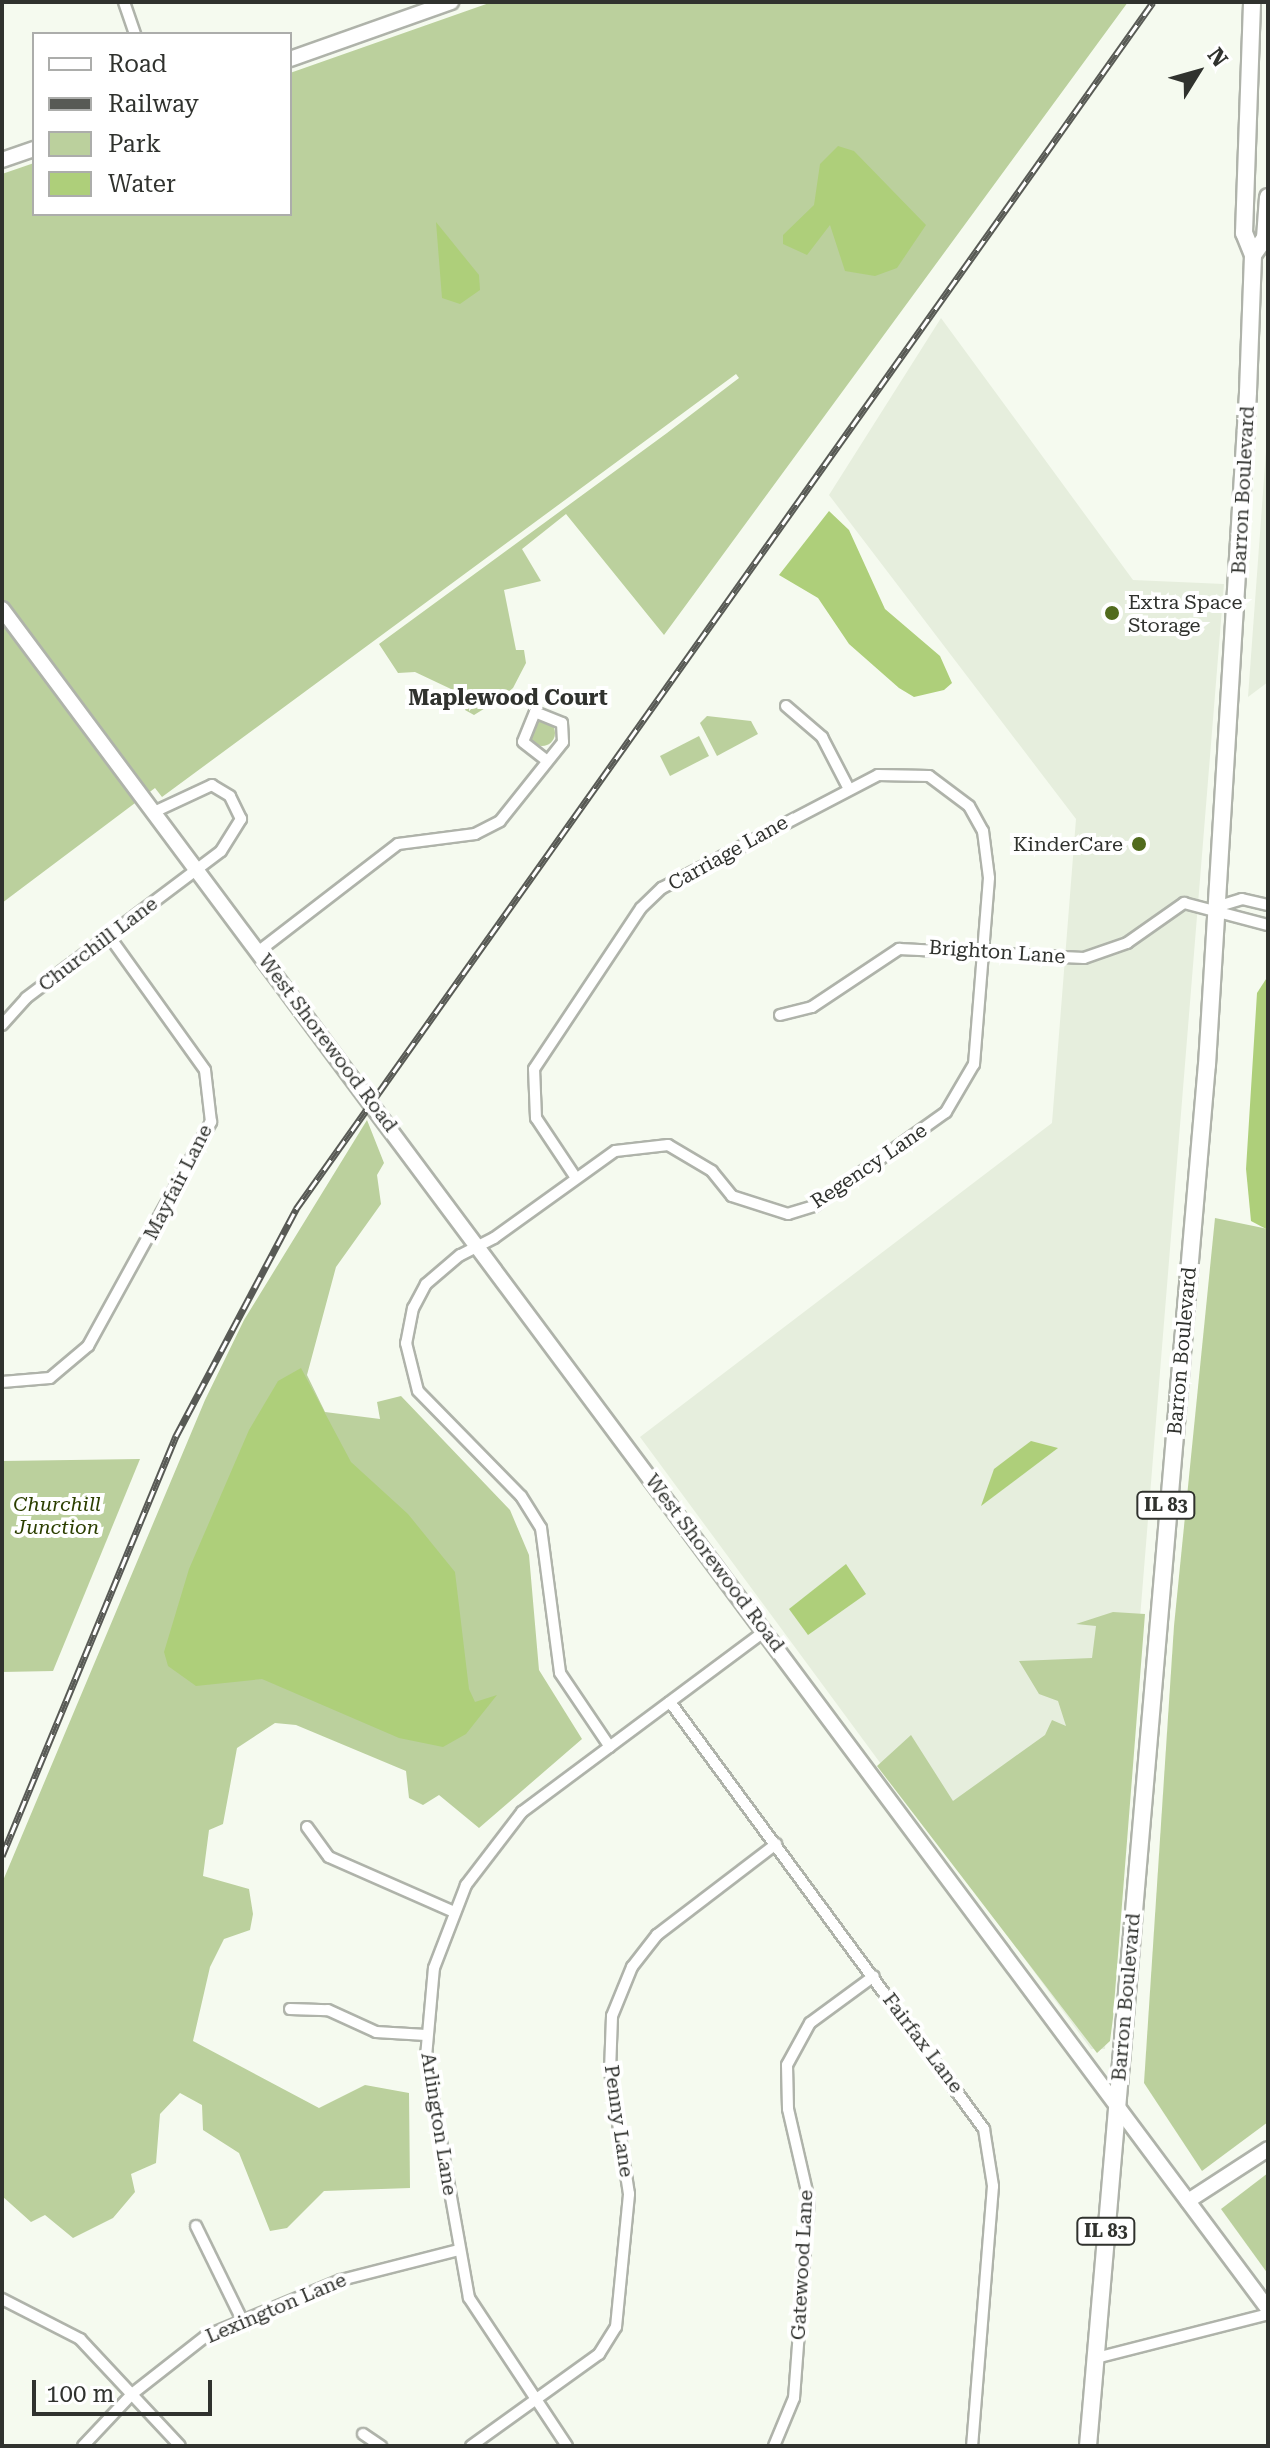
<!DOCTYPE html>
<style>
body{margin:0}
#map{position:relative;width:1270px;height:2448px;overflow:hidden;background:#f5faef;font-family:"Roboto Serif",serif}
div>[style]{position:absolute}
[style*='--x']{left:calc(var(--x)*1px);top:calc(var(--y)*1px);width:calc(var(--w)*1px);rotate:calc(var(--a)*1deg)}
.built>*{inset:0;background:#e6eedd}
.green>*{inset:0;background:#bbd09d}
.round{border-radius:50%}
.water>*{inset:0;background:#aecf7a}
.roads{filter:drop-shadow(2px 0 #afb3aa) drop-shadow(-2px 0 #afb3aa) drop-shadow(0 2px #afb3aa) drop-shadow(0 -2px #afb3aa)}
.street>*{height:10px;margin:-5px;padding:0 5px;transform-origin:5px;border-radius:5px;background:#fff}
.secondary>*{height:14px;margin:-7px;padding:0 7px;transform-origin:7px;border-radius:7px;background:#fff}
.primary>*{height:16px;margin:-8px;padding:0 8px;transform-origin:8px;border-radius:8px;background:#fff}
.rail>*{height:7px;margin-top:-3.5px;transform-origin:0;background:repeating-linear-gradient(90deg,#fff 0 12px,#585a55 0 24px);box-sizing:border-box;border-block:2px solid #585a55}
.dots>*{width:22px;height:22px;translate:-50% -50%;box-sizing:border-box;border:4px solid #fff;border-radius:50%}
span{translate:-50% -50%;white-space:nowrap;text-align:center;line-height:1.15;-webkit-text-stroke:8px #fff;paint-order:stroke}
.shield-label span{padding:2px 6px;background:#fff;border:2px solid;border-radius:6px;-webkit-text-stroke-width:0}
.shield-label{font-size:18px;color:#30322e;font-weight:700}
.street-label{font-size:20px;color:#30322e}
.poi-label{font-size:20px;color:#30322e}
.left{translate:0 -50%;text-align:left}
.right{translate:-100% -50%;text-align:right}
.park-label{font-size:20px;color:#2c3f00;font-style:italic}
.neighbourhood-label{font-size:22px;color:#30322e;font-weight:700}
.frame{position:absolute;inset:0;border:4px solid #30322e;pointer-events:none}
.legend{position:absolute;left:32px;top:32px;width:260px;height:184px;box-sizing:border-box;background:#fff;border:2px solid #acadab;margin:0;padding:10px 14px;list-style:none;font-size:24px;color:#30322e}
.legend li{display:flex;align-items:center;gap:16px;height:40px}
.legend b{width:40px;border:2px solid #acadab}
.north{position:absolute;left:1158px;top:32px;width:80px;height:80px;-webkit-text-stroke:6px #fff;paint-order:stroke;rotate:53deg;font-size:22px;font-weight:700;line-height:32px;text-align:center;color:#30322e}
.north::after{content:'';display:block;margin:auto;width:28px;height:36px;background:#30322e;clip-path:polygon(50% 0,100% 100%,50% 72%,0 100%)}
.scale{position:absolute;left:32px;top:2380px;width:180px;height:36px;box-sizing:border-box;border:4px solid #30322e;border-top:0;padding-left:10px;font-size:24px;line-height:28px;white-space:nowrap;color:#30322e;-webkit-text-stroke:6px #fff;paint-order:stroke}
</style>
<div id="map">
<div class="built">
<i style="clip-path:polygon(941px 318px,1133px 580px,1224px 584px,1105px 2049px,1091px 2049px,640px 1437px,1052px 1123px,1076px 819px,829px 495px)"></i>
<i style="clip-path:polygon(1268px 424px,1268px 682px,1248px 697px)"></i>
</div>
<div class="green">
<i style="clip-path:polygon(492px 2px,1128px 2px,664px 635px,566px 514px,522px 549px,541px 581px,504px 590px,516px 650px,524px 650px,526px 663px,513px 688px,495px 702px,474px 715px,465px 710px,470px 698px,415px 672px,398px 673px,379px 644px,667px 433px,739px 378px,736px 374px,162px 797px,155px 788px,2px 903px,2px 174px,34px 163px,34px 214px,290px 214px,290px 73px)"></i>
<i style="clip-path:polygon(707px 716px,751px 721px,758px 734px,717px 756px,700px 723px)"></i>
<i class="round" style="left:529px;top:720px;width:26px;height:26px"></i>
<i style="clip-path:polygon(699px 736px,709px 756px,670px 776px,660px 756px)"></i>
<i style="clip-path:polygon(367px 1120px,384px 1163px,377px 1175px,381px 1204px,336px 1267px,307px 1375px,325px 1412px,380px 1419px,377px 1402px,401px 1396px,510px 1510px,529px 1555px,539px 1670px,582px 1739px,479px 1828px,439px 1795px,423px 1805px,409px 1798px,406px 1771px,296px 1725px,275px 1723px,237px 1748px,223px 1824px,209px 1830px,203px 1876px,249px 1889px,253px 1914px,250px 1930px,224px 1939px,210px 1967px,193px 2041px,319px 2108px,365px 2085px,409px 2093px,410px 2188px,324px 2191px,287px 2228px,270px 2231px,239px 2153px,203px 2130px,202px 2105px,180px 2093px,160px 2114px,156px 2163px,131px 2174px,135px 2192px,113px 2218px,73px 2238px,45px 2215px,31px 2222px,2px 2196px,2px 1883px,205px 1400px,244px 1320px)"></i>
<i style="clip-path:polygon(1215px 1218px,1268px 1229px,1268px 2122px,1202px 2171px,1144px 2083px,1174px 1626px)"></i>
<i style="clip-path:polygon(140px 1459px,53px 1671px,2px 1672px,2px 1461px)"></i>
<i style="clip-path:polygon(1113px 1612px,1145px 1614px,1113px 2018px,1110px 2041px,1097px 2053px,877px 1766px,911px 1735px,953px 1801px,1045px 1735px,1052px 1720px,1066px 1726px,1058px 1701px,1039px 1694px,1019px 1661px,1092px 1658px,1096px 1626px,1076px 1624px)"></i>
<i style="clip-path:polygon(1268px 2173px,1268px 2274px,1221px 2209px)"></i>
</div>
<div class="water">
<i style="clip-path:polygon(838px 146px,854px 151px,926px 225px,897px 268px,875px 276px,845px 271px,830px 225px,807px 255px,783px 244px,783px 235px,814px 205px,820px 164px)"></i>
<i style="clip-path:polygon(436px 222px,479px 275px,480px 290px,460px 304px,442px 298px)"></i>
<i style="clip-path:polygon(829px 511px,849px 530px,885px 609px,940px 656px,952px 683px,944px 690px,914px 697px,899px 688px,849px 644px,818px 598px,779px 575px)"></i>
<i style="clip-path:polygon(1268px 976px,1268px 1230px,1251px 1221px,1246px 1169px,1257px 993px)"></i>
<i style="clip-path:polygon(301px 1368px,351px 1462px,408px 1514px,455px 1572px,469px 1689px,475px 1702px,497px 1695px,466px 1734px,443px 1747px,399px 1738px,262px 1679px,196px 1686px,168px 1666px,164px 1652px,189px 1569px,249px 1430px,278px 1381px)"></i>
<i style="clip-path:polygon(1031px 1441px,1058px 1448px,981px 1506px,994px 1469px)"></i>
<i style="clip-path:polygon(846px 1564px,866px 1594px,808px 1635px,789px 1609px)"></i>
</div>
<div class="roads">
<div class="street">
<i style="--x:124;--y:2;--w:34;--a:71"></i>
<i style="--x:786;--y:706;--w:48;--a:40.7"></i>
<i style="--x:822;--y:737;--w:59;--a:62.6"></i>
<i style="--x:1216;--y:907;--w:27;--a:-17"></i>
<i style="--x:1242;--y:899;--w:27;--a:13"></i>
<i style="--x:259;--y:951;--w:175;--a:-37.6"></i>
<i style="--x:398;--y:844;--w:78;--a:-7.4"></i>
<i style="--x:475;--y:834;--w:28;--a:-27"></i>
<i style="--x:500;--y:821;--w:101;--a:-51.4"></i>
<i style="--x:563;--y:742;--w:19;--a:-93"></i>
<i style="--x:562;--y:723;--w:29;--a:-158"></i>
<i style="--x:535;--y:712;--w:32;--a:112"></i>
<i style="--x:523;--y:742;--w:29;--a:38"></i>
<i style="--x:780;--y:1015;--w:33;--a:-14"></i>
<i style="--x:812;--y:1007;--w:105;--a:-33.7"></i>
<i style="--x:899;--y:949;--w:185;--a:2.8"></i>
<i style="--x:1084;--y:958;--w:46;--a:-19.2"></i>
<i style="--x:1127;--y:943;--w:70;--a:-35.1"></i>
<i style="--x:1184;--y:903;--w:87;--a:14.7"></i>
<i style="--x:2;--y:1025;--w:36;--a:-48"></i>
<i style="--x:26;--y:998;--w:244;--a:-37"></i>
<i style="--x:221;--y:851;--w:38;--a:-58"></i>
<i style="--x:241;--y:819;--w:25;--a:-116"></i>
<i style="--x:230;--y:796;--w:21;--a:-149"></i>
<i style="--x:212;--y:785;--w:64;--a:155"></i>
<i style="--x:576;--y:1178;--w:72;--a:-123.7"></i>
<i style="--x:536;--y:1118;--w:49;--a:-92.3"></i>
<i style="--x:534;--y:1069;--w:193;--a:-56.4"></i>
<i style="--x:641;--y:908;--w:29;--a:-44"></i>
<i style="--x:662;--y:888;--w:244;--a:-27.6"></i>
<i style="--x:878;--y:775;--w:51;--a:1.1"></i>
<i style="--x:929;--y:776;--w:50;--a:36.9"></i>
<i style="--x:969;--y:806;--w:29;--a:61"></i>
<i style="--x:983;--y:831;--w:47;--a:82.7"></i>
<i style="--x:989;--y:878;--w:187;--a:94.6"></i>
<i style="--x:974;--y:1064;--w:56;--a:120.3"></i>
<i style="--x:946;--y:1112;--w:162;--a:144.5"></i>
<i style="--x:814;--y:1206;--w:27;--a:163"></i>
<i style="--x:788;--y:1214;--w:59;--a:-162.2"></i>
<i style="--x:732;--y:1196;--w:32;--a:-129"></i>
<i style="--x:712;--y:1171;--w:51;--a:-149.4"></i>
<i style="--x:668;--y:1145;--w:53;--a:173.5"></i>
<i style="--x:615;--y:1151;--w:149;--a:144.3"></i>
<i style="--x:494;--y:1238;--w:38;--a:153"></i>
<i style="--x:460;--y:1255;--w:45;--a:139.5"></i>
<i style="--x:426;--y:1284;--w:27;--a:118"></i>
<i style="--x:413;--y:1308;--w:36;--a:101"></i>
<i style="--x:406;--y:1343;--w:49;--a:76"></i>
<i style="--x:418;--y:1391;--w:147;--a:45.6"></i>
<i style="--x:521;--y:1496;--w:38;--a:58"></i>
<i style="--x:541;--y:1528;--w:146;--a:82.5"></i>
<i style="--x:560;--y:1673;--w:89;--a:56"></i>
<i style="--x:2;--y:1382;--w:48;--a:-4.8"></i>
<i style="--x:50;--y:1378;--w:50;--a:-40.1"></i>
<i style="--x:88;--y:1346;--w:256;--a:-61.2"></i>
<i style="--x:211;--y:1122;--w:52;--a:-96.6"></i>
<i style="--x:205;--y:1070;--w:165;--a:-125.6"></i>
<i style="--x:670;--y:1702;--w:530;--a:53.67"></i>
<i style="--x:984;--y:2129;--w:58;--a:81"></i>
<i style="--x:993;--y:2186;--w:261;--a:94.6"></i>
<i style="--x:307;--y:1827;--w:37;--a:54"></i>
<i style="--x:329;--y:1857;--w:137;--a:23.7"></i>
<i style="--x:290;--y:2009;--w:38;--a:2"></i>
<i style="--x:328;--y:2010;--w:53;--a:24.6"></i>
<i style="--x:376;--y:2032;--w:50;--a:3.4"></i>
<i style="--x:196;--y:2226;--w:105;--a:63.9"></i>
<i style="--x:2;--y:2299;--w:88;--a:27.1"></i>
<i style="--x:80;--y:2339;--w:146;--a:46.9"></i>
<i style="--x:1096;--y:2358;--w:178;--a:-14.3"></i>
<i style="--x:363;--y:2434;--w:22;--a:34"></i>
<i style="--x:83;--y:2446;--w:71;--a:-46.7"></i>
<i style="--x:132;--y:2394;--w:94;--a:-38.1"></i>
<i style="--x:206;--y:2336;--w:146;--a:-22.5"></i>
<i style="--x:341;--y:2280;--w:122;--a:-14.3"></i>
<i style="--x:471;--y:2446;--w:158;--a:-35.7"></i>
<i style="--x:599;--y:2354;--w:32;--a:-58"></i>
<i style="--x:616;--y:2327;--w:134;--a:-84.4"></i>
<i style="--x:629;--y:2194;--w:124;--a:-98.8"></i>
<i style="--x:610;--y:2071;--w:55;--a:-87.9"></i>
<i style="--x:612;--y:2016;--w:53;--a:-67.8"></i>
<i style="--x:632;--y:1967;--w:41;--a:-52"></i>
<i style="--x:657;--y:1935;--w:150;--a:-37.4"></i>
<i style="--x:567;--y:2446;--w:178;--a:-123.5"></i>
<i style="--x:469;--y:2298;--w:245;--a:-100.1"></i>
<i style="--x:426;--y:2057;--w:89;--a:-84.9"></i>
<i style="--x:434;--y:1968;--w:89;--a:-68.9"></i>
<i style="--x:466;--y:1885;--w:92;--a:-52.5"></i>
<i style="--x:522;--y:1812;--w:303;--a:-36.7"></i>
<i style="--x:774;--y:2446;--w:52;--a:-67.4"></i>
<i style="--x:794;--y:2398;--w:199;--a:-85.7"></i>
<i style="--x:809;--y:2200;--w:93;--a:-103"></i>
<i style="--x:788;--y:2109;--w:44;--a:-91.3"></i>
<i style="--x:787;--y:2065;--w:48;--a:-61.3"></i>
<i style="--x:810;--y:2023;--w:79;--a:-36.3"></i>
</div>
<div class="secondary">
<i style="--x:290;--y:59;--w:171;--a:-19.5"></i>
<i style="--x:2;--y:160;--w:34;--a:-19"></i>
<i style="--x:2;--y:609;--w:2120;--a:53.32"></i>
<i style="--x:1188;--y:2201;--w:95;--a:-33"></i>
</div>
<div class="primary">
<i style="--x:1253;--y:255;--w:21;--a:-55"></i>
<i style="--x:1265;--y:238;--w:41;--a:-85.8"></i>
<i style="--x:1088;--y:2446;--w:1386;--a:-85.08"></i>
<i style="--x:1207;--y:1065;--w:674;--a:-86.51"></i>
<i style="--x:1248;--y:392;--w:137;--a:-87.9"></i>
<i style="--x:1253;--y:255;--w:24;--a:-112"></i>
<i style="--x:1244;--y:233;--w:231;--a:-88"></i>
</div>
</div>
<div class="rail">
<i style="--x:2;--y:1856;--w:455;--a:-67.5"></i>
<i style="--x:176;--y:1436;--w:257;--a:-62.1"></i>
<i style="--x:296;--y:1209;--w:1480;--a:-54.62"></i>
</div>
<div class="dots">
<i style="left:1112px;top:613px;background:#516b1d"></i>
<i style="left:1139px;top:844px;background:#516b1d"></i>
</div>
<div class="shield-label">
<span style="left:1166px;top:1505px">IL 83</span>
<span style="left:1106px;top:2231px">IL 83</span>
</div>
<div class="street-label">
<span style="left:1243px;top:490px;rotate:-87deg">Barron Boulevard</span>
<span style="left:728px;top:853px;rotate:-29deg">Carriage Lane</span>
<span style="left:98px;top:944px;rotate:-37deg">Churchill Lane</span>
<span style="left:997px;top:952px;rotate:4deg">Brighton Lane</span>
<span style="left:328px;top:1043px;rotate:53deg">West Shorewood Road</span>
<span style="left:869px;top:1166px;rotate:-34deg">Regency Lane</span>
<span style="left:178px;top:1182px;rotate:-63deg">Mayfair Lane</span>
<span style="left:1182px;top:1351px;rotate:-85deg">Barron Boulevard</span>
<span style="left:715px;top:1563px;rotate:53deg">West Shorewood Road</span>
<span style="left:1126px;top:1997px;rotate:-85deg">Barron Boulevard</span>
<span style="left:923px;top:2043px;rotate:53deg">Fairfax Lane</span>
<span style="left:619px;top:2121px;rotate:82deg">Penny Lane</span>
<span style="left:439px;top:2124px;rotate:81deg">Arlington Lane</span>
<span style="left:802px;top:2265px;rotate:-87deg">Gatewood Lane</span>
<span style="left:276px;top:2308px;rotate:-23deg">Lexington Lane</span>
</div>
<div class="poi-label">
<span class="left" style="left:1128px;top:614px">Extra Space<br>Storage</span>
<span class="right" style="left:1123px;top:844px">KinderCare</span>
</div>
<div class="park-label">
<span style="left:57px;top:1516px">Churchill<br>Junction</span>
</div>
<div class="neighbourhood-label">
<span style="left:508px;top:698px">Maplewood Court</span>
</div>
<div class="frame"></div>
<ul class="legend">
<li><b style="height:10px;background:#fff"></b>Road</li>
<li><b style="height:10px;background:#585a55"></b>Railway</li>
<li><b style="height:22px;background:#bbd09d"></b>Park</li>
<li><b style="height:22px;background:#aecf7a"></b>Water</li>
</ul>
<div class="north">N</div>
<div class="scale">100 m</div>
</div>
